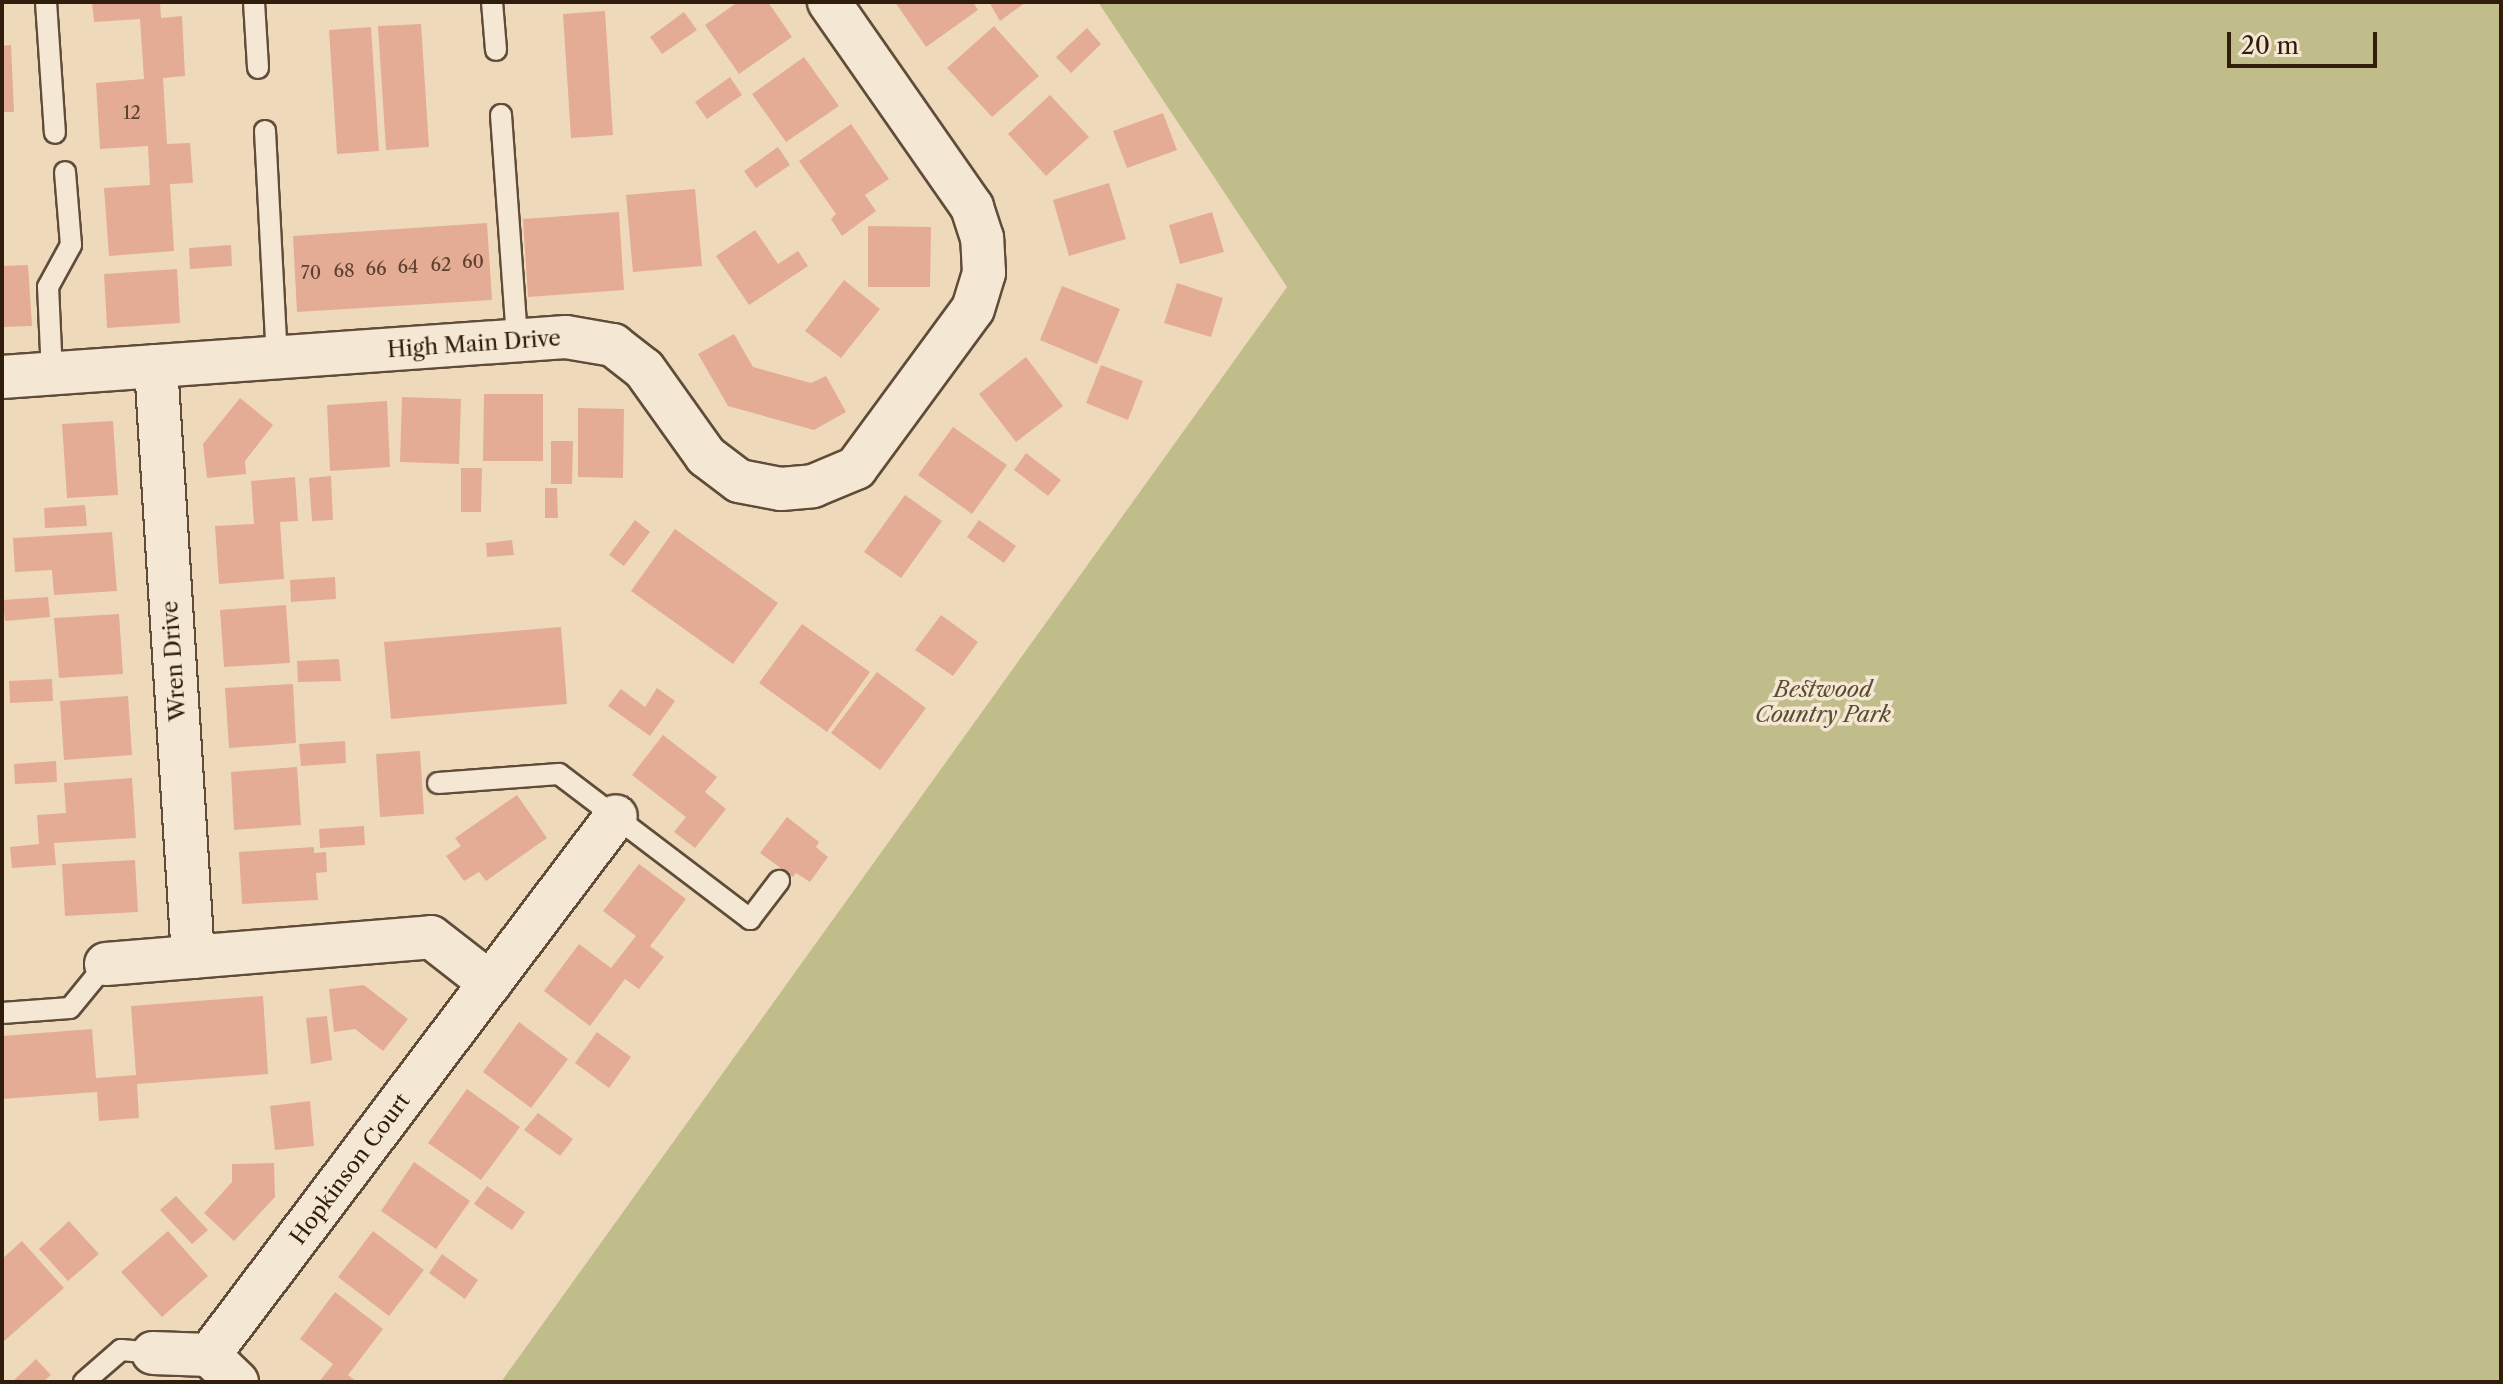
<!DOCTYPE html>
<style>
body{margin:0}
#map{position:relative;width:2503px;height:1384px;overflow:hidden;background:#eedabb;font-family:"Libre Caslon Text",serif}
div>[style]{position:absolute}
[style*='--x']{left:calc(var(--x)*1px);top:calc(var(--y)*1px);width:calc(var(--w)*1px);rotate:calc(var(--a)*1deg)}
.green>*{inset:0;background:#c0bd8b}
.building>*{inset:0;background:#e4ac95}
.roads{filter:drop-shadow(2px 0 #604c38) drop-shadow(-2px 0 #604c38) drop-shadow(0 2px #604c38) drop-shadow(0 -2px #604c38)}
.service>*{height:20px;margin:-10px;padding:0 10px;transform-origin:10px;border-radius:10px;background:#f4e7d3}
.minor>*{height:42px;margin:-21px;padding:0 21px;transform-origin:21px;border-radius:21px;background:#f4e7d3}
span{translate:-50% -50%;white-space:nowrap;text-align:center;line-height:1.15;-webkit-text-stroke:7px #f4e7d3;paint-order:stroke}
.number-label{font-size:18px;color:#5d412e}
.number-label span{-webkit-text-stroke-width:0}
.street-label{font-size:22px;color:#301d0c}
.park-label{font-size:22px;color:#5b4d32;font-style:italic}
.frame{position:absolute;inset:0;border:4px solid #301d0c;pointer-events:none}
.scale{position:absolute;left:2227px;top:32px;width:150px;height:36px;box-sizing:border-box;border:4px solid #301d0c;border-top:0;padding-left:10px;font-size:24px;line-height:28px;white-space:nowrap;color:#301d0c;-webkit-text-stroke:6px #f4e7d3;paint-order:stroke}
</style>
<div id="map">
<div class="green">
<i style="clip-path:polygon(1098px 2px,2501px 2px,2501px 1382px,501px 1382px,1287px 287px)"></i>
</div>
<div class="building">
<i style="clip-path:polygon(92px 2px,160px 2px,161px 18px,182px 16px,185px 76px,163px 78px,167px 144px,190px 143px,193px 183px,170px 184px,174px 251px,109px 256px,104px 188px,150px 185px,148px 146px,100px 149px,96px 83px,144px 79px,140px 19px,94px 22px)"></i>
<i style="clip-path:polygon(738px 2px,768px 2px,792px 37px,739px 74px,705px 25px)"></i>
<i style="clip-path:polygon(895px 2px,973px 2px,978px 10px,926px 47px)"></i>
<i style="clip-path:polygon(989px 2px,1026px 2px,1000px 21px)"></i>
<i style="clip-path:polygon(605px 11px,613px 135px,571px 138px,563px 14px)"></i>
<i style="clip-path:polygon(684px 12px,697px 30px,662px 54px,650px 37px)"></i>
<i style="clip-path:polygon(421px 24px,429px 147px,386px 150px,378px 26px)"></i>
<i style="clip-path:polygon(994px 26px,1039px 76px,992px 117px,947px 68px)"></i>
<i style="clip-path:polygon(371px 27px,379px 151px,337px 154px,329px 30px)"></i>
<i style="clip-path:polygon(1087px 28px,1101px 44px,1071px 73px,1056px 57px)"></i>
<i style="clip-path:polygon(11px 45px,14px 112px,2px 112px,2px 46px)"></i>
<i style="clip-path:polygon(804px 57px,839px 106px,786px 142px,752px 94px)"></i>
<i style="clip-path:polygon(730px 77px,742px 95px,707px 119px,695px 102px)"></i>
<i style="clip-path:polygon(1050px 95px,1089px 137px,1046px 176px,1008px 134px)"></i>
<i style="clip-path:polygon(1163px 113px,1177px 150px,1127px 168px,1113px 131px)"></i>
<i style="clip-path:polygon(851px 124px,889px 179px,865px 195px,876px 211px,842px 236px,831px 219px,836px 214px,799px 161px)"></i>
<i style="clip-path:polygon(778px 147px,790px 165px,756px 188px,744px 171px)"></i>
<i style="clip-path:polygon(1109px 183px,1126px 239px,1069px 256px,1053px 200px)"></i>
<i style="clip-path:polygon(695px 189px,702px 266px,633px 272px,626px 195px)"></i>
<i style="clip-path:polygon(619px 212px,624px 290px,528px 297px,523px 219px)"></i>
<i style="clip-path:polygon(1212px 212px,1224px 252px,1180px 264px,1169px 225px)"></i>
<i style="clip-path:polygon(487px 223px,492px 300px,297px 312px,293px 236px)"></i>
<i style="clip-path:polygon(868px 226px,931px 227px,930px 287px,868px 287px)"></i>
<i style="clip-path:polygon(755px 230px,778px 264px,798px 251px,808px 266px,749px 305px,716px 256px)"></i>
<i style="clip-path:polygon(231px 245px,232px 266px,190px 269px,189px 248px)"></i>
<i style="clip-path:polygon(28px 265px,32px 326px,2px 327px,2px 266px)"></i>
<i style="clip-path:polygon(177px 269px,180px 323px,107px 328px,104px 274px)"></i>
<i style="clip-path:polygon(844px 280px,880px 309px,841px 358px,805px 331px)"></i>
<i style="clip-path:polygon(1177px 283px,1223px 298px,1211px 337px,1164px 323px)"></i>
<i style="clip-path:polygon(1062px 286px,1120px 309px,1097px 364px,1040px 340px)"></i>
<i style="clip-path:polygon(734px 334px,753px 367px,811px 383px,826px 376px,846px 412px,814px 430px,728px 406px,698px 354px)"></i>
<i style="clip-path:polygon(1026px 357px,1063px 406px,1016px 442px,979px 394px)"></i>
<i style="clip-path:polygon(1101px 365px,1143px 381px,1128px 420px,1086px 403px)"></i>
<i style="clip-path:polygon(484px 394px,543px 394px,543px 461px,483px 461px)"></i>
<i style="clip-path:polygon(402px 397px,461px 399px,459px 464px,400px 462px)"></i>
<i style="clip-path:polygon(240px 398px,273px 425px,245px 461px,246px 474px,207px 478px,203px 444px)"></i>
<i style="clip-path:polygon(387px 401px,390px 467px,330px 471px,327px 405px)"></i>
<i style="clip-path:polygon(578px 408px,624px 409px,623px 478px,578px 477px)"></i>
<i style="clip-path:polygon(113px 421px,118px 495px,67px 498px,62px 424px)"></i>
<i style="clip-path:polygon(953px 427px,1007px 465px,972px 514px,918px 475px)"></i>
<i style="clip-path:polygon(551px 441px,573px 441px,572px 484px,551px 484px)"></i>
<i style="clip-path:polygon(1026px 453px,1061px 480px,1048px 496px,1014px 470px)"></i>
<i style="clip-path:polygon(461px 468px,482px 468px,481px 512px,461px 512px)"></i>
<i style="clip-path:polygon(331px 476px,333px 520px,312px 521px,309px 478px)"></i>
<i style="clip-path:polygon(295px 477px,298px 521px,280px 522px,284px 579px,219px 584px,215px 526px,254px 524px,251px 481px)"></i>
<i style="clip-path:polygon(545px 488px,557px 488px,558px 518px,545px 518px)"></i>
<i style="clip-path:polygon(905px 495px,942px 521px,901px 578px,864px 552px)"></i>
<i style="clip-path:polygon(85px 505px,87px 526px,45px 528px,44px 508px)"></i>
<i style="clip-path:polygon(635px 520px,650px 532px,624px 566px,609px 555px)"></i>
<i style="clip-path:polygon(979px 520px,1016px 546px,1004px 563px,967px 537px)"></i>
<i style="clip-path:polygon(675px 529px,778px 603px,733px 664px,631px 591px)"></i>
<i style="clip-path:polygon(112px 532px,117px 591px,54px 595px,52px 570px,15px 572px,13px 538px)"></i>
<i style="clip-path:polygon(512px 540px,514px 555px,487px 557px,486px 543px)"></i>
<i style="clip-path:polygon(335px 577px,336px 599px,291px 602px,290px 580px)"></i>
<i style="clip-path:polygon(48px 597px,50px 617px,5px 621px,3px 600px)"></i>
<i style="clip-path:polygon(286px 605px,290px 663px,224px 667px,220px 610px)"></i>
<i style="clip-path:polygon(119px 614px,123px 674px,59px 678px,54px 618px)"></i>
<i style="clip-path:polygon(941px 615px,978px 642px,953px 676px,915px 650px)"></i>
<i style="clip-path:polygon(802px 624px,870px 672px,827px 732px,759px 683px)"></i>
<i style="clip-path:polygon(561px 627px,567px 704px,391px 719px,384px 642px)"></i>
<i style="clip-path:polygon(339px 659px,341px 681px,298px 682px,297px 661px)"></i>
<i style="clip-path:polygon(877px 672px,926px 708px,880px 770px,831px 733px)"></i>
<i style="clip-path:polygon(52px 679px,53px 701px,10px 703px,9px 681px)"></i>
<i style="clip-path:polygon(293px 684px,296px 743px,229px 748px,225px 688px)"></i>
<i style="clip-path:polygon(657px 688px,675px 701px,650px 736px,608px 706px,621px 689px,645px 707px)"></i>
<i style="clip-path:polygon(128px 696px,132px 755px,64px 760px,60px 701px)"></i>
<i style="clip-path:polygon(663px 735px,717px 777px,705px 792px,726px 809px,695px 848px,674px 832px,686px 817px,632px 775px)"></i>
<i style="clip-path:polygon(345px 741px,346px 763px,301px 766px,299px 744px)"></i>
<i style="clip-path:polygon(420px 751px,424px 814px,380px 817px,376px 754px)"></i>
<i style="clip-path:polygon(56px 761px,57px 782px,15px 784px,14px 764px)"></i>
<i style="clip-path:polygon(297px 767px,301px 825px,234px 830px,231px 772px)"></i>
<i style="clip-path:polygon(132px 778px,136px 838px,54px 843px,56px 865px,12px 868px,10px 847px,39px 844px,37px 815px,66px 813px,64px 783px)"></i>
<i style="clip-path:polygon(517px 795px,547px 838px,486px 881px,479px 872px,464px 881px,446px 856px,461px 846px,455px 838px)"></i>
<i style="clip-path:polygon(787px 817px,819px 842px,816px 847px,828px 857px,810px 882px,796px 873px,793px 877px,760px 853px)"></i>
<i style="clip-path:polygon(364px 826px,365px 845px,320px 848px,319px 829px)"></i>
<i style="clip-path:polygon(314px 847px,314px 853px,326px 852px,327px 872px,316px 873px,318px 900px,242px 904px,239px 852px)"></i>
<i style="clip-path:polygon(135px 860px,138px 912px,65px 916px,62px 864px)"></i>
<i style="clip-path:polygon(639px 864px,686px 899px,650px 946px,664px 957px,639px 989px,625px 979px,590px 1026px,544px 991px,579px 944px,611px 968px,636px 936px,603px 911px)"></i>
<i style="clip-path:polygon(364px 985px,408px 1019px,383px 1051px,355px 1029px,334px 1032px,329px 989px)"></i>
<i style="clip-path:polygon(263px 996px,268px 1074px,137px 1084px,139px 1118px,99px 1121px,97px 1092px,2px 1099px,2px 1036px,92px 1029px,96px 1078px,136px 1075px,131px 1006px)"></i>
<i style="clip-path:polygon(327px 1016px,332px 1060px,311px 1064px,306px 1018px)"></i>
<i style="clip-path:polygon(519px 1022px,568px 1059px,531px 1108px,483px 1072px)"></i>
<i style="clip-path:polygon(597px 1032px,631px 1057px,609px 1088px,575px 1063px)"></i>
<i style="clip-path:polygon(467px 1089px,520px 1127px,481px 1180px,428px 1143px)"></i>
<i style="clip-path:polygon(310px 1101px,314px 1146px,275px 1150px,270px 1106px)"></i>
<i style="clip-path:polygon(538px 1113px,573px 1139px,560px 1156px,524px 1130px)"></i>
<i style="clip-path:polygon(414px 1162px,470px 1201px,436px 1249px,381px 1211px)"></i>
<i style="clip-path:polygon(274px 1163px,275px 1197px,234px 1241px,204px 1213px,232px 1182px,232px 1164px)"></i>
<i style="clip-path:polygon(487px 1186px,525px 1212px,512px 1230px,474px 1204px)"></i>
<i style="clip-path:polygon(176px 1196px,208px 1230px,192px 1244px,160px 1210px)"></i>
<i style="clip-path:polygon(69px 1221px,99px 1254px,68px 1281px,39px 1249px)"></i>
<i style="clip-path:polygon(168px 1231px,208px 1276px,162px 1317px,121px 1272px)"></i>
<i style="clip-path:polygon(373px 1231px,424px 1270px,389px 1316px,338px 1277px)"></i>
<i style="clip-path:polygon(22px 1241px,64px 1288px,2px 1343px,2px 1259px)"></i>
<i style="clip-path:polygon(442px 1254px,478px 1280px,465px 1299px,429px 1273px)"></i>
<i style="clip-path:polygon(335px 1292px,383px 1329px,348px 1375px,357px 1382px,319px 1382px,333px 1364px,300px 1339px)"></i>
<i style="clip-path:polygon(36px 1359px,51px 1375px,43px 1382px,12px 1382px)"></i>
</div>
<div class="roads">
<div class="service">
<i style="--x:46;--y:2;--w:131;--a:86.1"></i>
<i style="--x:254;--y:2;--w:66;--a:86.5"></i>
<i style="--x:492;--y:2;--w:48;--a:85.2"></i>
<i style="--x:501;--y:115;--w:226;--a:85.9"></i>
<i style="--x:265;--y:131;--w:226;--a:87"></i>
<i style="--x:52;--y:374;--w:87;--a:-92.6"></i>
<i style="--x:48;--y:287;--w:48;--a:-61.3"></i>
<i style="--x:71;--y:245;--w:73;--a:-94.7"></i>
<i style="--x:438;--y:783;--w:121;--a:-4.3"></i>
<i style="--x:559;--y:774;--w:240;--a:37.2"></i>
<i style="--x:750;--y:919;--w:48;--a:-52.7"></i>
<i style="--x:2;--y:1013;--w:68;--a:-4.2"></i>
<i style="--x:70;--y:1008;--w:57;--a:-50.7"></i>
<i style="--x:84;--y:1382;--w:49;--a:-40.9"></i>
<i style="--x:121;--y:1350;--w:32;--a:5"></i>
</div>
<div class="minor">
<i style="--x:156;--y:366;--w:592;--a:86.42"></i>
<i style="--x:2;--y:377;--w:565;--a:-4.06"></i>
<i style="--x:566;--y:337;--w:48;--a:9.7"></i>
<i style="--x:613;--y:345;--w:39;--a:38"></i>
<i style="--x:644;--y:369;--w:107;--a:54.5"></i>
<i style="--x:706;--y:456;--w:41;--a:37.1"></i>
<i style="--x:739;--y:481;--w:43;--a:10.8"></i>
<i style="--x:781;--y:489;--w:32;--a:-5"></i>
<i style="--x:813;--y:486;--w:47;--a:-22.7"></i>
<i style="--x:856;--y:468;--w:197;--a:-53.7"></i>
<i style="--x:973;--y:309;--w:38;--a:-73"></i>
<i style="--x:984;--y:273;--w:35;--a:-93"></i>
<i style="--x:982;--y:238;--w:33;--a:-108"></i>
<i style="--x:972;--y:207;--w:250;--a:-124.9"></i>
<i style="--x:106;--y:964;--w:326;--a:-4.7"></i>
<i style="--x:431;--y:937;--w:75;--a:37.9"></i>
<i style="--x:153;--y:1353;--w:56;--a:2"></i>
<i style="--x:209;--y:1355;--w:39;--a:44"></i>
<i style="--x:209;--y:1355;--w:675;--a:-52.94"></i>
</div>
</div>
<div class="number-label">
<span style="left:132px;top:113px">12</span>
<span style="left:473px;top:262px">60</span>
<span style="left:441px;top:265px">62</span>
<span style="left:408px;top:267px">64</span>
<span style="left:376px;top:269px">66</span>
<span style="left:344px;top:271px">68</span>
<span style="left:311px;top:273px">70</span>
</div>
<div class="street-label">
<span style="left:474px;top:344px;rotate:-4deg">High Main Drive</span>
<span style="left:174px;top:661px;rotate:-94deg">Wren Drive</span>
<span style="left:350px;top:1169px;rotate:-53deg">Hopkinson Court</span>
</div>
<div class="park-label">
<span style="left:1823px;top:702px">Bestwood<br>Country Park</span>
</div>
<div class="frame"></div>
<div class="scale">20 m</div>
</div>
